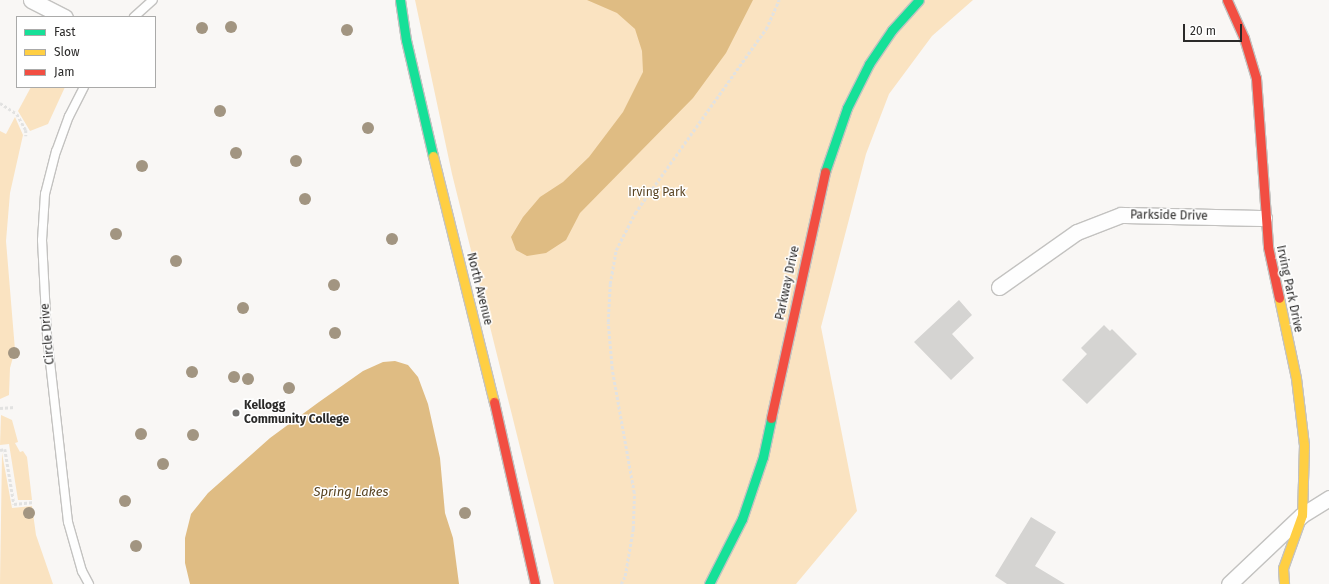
<!DOCTYPE html>
<style>
body{margin:0}
#map{position:relative;width:1329px;height:584px;overflow:hidden;background:#f9f7f5;font-family:"Fira Sans",sans-serif}
div>[style]{position:absolute}
[style*='--x']{left:calc(var(--x)*1px);top:calc(var(--y)*1px);width:calc(var(--w)*1px);rotate:calc(var(--a)*1deg)}
.green>*{inset:0;background:#fae3c1}
.water>*{inset:0;background:#dfbc83}
.building>*{inset:0;background:#d5d4d2}
.path>*{height:2.5px;margin-top:-1.25px;transform-origin:0;background:repeating-linear-gradient(90deg,#e2e2e1 0 3px,transparent 0 5px)}
.roads{filter:drop-shadow(1px 0 #c3c2c0) drop-shadow(-1px 0 #c3c2c0) drop-shadow(0 1px #c3c2c0) drop-shadow(0 -1px #c3c2c0)}
.lane>*{height:8px;margin:-4px;padding:0 4px;transform-origin:4px;border-radius:4px;background:#fefefe}
.street>*{height:15px;margin:-7.5px;padding:0 7.5px;transform-origin:7.5px;border-radius:7.5px;background:#fefefe}
.fast>*{height:9px;margin:-4.5px;padding:0 4.5px;transform-origin:4.5px;border-radius:4.5px;background:#16e098}
.slow>*{height:9px;margin:-4.5px;padding:0 4.5px;transform-origin:4.5px;border-radius:4.5px;background:#ffcf43}
.jam>*{height:9px;margin:-4.5px;padding:0 4.5px;transform-origin:4.5px;border-radius:4.5px;background:#f24e42}
.trees>*{width:12px;height:12px;margin:-6px;border-radius:50%;background:#a29581}
.dots>*{width:11px;height:11px;translate:-50% -50%;box-sizing:border-box;border:2px solid #fff;border-radius:50%}
span{translate:-50% -50%;white-space:nowrap;text-align:center;line-height:1.15;-webkit-text-stroke:3px #fff;paint-order:stroke}
.park-label{font-size:12px;color:#5a4422}
.street-label{font-size:12px;color:#2b2a29}
.poi-label{font-size:12px;color:#2b2a29;font-weight:700}
.left{translate:0 -50%;text-align:left}
.water-label{font-size:13px;color:#594422;font-style:italic}
.legend{position:absolute;left:16px;top:16px;width:140px;height:72px;box-sizing:border-box;background:#fff;border:1px solid #aaaaa9;margin:0;padding:5px 7px;list-style:none;font-size:12px;color:#2b2a29}
.legend li{display:flex;align-items:center;gap:8px;height:20px}
.legend b{width:20px;border:1px solid #aaaaa9}
.scale{position:absolute;left:1183px;top:24px;width:59px;height:18px;box-sizing:border-box;border:2px solid #2b2a29;border-top:0;padding-left:5px;font-size:12px;line-height:14px;white-space:nowrap;color:#2b2a29;-webkit-text-stroke:3px #fff;paint-order:stroke}
</style>
<div id="map">
<div class="green">
<i style="clip-path:polygon(415px 0,973px 0,932px 36px,889px 94px,866px 154px,821px 327px,857px 511px,796px 584px,554px 584px,452px 174px)"></i>
<i style="clip-path:polygon(31px 87px,65px 87px,48px 124px,30px 131px,18px 111px)"></i>
<i style="clip-path:polygon(15px 117px,23px 135px,10px 193px,6px 241px,15px 350px,10px 368px,9px 395px,0 399px,0 131px,6px 134px)"></i>
<i style="clip-path:polygon(1px 415px,12px 420px,18px 442px,15px 443px,20px 452px,23px 451px,27px 457px,32px 500px,18px 500px,9px 444px,0 445px)"></i>
<i style="clip-path:polygon(2px 453px,12px 508px,32px 506px,36px 535px,53px 584px,0 584px)"></i>
</div>
<div class="water">
<i style="clip-path:polygon(587px 0,753px 0,726px 53px,693px 98px,580px 213px,566px 240px,546px 253px,527px 256px,516px 250px,511px 237px,523px 217px,540px 197px,563px 182px,589px 157px,623px 112px,643px 72px,642px 51px,635px 29px,617px 13px)"></i>
<i style="clip-path:polygon(395px 361px,408px 365px,418px 377px,428px 404px,440px 458px,445px 513px,453px 538px,459px 584px,190px 584px,185px 563px,185px 538px,191px 514px,208px 493px,270px 438px,319px 402px,363px 371px,383px 362px)"></i>
</div>
<div class="building">
<i style="clip-path:polygon(959px 300px,972px 315px,952px 334px,974px 358px,951px 380px,914px 342px)"></i>
<i style="clip-path:polygon(1104px 325px,1110px 331px,1112px 329px,1137px 354px,1087px 404px,1062px 380px,1087px 354px,1081px 348px)"></i>
<i style="clip-path:polygon(1031px 517px,1056px 532px,1035px 566px,1065px 584px,1007px 584px,995px 576px)"></i>
</div>
<div class="path">
<i style="--x:0;--y:103;--w:20;--a:33"></i>
<i style="--x:17;--y:114;--w:18;--a:61"></i>
<i style="--x:26;--y:130;--w:6;--a:90"></i>
<i style="--x:0;--y:408;--w:15;--a:-4"></i>
<i style="--x:0;--y:450;--w:5;--a:-11"></i>
<i style="--x:5;--y:449;--w:56;--a:80.7"></i>
<i style="--x:14;--y:504;--w:20;--a:-6"></i>
<i style="--x:621;--y:584;--w:9;--a:-63"></i>
<i style="--x:625;--y:576;--w:48;--a:-80.3"></i>
<i style="--x:633;--y:529;--w:36;--a:-88"></i>
<i style="--x:634;--y:493;--w:126;--a:-100.1"></i>
<i style="--x:612;--y:369;--w:47;--a:-94.9"></i>
<i style="--x:608;--y:322;--w:38;--a:-87"></i>
<i style="--x:610;--y:284;--w:35;--a:-80"></i>
<i style="--x:616;--y:250;--w:42;--a:-62.8"></i>
<i style="--x:635;--y:213;--w:226;--a:-54.6"></i>
<i style="--x:766;--y:29;--w:32;--a:-66"></i>
</div>
<div class="roads">
<div class="lane">
<i style="--x:134;--y:17;--w:25;--a:-42"></i>
<i style="--x:84;--y:87;--w:33;--a:117"></i>
<i style="--x:69;--y:116;--w:37;--a:110"></i>
<i style="--x:56;--y:151;--w:44;--a:104.3"></i>
<i style="--x:45;--y:194;--w:46;--a:93.7"></i>
<i style="--x:42;--y:240;--w:95;--a:87"></i>
<i style="--x:47;--y:335;--w:188;--a:83.6"></i>
<i style="--x:68;--y:522;--w:51;--a:74.1"></i>
<i style="--x:82;--y:571;--w:15;--a:62"></i>
</div>
<div class="street">
<i style="--x:31;--y:0;--w:38;--a:27"></i>
<i style="--x:999;--y:287;--w:95;--a:-35.2"></i>
<i style="--x:1077;--y:232;--w:47;--a:-21.1"></i>
<i style="--x:1121;--y:215;--w:143;--a:1.2"></i>
<i style="--x:1229;--y:584;--w:100;--a:-43.4"></i>
<i style="--x:1302;--y:515;--w:32;--a:-32"></i>
</div>
<div class="fast">
<i style="--x:400;--y:0;--w:40;--a:81.5"></i>
<i style="--x:406;--y:40;--w:119;--a:76.9"></i>
<i style="--x:825;--y:172;--w:68;--a:-71"></i>
<i style="--x:847;--y:108;--w:49;--a:-63.4"></i>
<i style="--x:869;--y:64;--w:41;--a:-55.9"></i>
<i style="--x:892;--y:30;--w:40;--a:-48"></i>
<i style="--x:709;--y:584;--w:73;--a:-63.1"></i>
<i style="--x:742;--y:519;--w:65;--a:-71.3"></i>
<i style="--x:763;--y:457;--w:40;--a:-78"></i>
</div>
<div class="slow">
<i style="--x:433;--y:156;--w:253;--a:76.1"></i>
<i style="--x:1279;--y:298;--w:82;--a:78"></i>
<i style="--x:1296;--y:378;--w:67;--a:83.2"></i>
<i style="--x:1304;--y:445;--w:70;--a:91.6"></i>
<i style="--x:1302;--y:515;--w:56;--a:109.7"></i>
<i style="--x:1283;--y:568;--w:16;--a:86"></i>
</div>
<div class="jam">
<i style="--x:1227;--y:0;--w:42;--a:65.9"></i>
<i style="--x:1244;--y:38;--w:42;--a:73.3"></i>
<i style="--x:1256;--y:78;--w:169;--a:85.9"></i>
<i style="--x:1268;--y:247;--w:52;--a:77.8"></i>
<i style="--x:494;--y:402;--w:187;--a:77.3"></i>
<i style="--x:771;--y:418;--w:252;--a:-77.6"></i>
</div>
</div>
<div class="trees">
<i style="left:231px;top:27px"></i>
<i style="left:202px;top:28px"></i>
<i style="left:347px;top:30px"></i>
<i style="left:220px;top:111px"></i>
<i style="left:368px;top:128px"></i>
<i style="left:236px;top:153px"></i>
<i style="left:296px;top:161px"></i>
<i style="left:142px;top:166px"></i>
<i style="left:305px;top:199px"></i>
<i style="left:116px;top:234px"></i>
<i style="left:392px;top:239px"></i>
<i style="left:176px;top:261px"></i>
<i style="left:334px;top:285px"></i>
<i style="left:243px;top:308px"></i>
<i style="left:335px;top:333px"></i>
<i style="left:14px;top:353px"></i>
<i style="left:192px;top:372px"></i>
<i style="left:234px;top:377px"></i>
<i style="left:248px;top:379px"></i>
<i style="left:289px;top:388px"></i>
<i style="left:141px;top:434px"></i>
<i style="left:193px;top:435px"></i>
<i style="left:163px;top:464px"></i>
<i style="left:125px;top:501px"></i>
<i style="left:29px;top:513px"></i>
<i style="left:465px;top:513px"></i>
<i style="left:136px;top:546px"></i>
</div>
<div class="dots">
<i style="left:236px;top:413px;background:#737270"></i>
</div>
<div class="park-label">
<span style="left:657px;top:193px">Irving Park</span>
</div>
<div class="street-label">
<span style="left:1169px;top:216px;rotate:1deg">Parkside Drive</span>
<span style="left:788px;top:283px;rotate:-78deg">Parkway Drive</span>
<span style="left:479px;top:289px;rotate:76deg">North Avenue</span>
<span style="left:1289px;top:289px;rotate:78deg">Irving Park Drive</span>
<span style="left:48px;top:334px;rotate:-95deg">Circle Drive</span>
</div>
<div class="poi-label">
<span class="left" style="left:244px;top:413px">Kellogg<br>Community College</span>
</div>
<div class="water-label">
<span style="left:351px;top:492px">Spring Lakes</span>
</div>
<ul class="legend">
<li><b style="height:5px;background:#16e098"></b>Fast</li>
<li><b style="height:5px;background:#ffcf43"></b>Slow</li>
<li><b style="height:5px;background:#f24e42"></b>Jam</li>
</ul>
<div class="scale">20 m</div>
</div>
